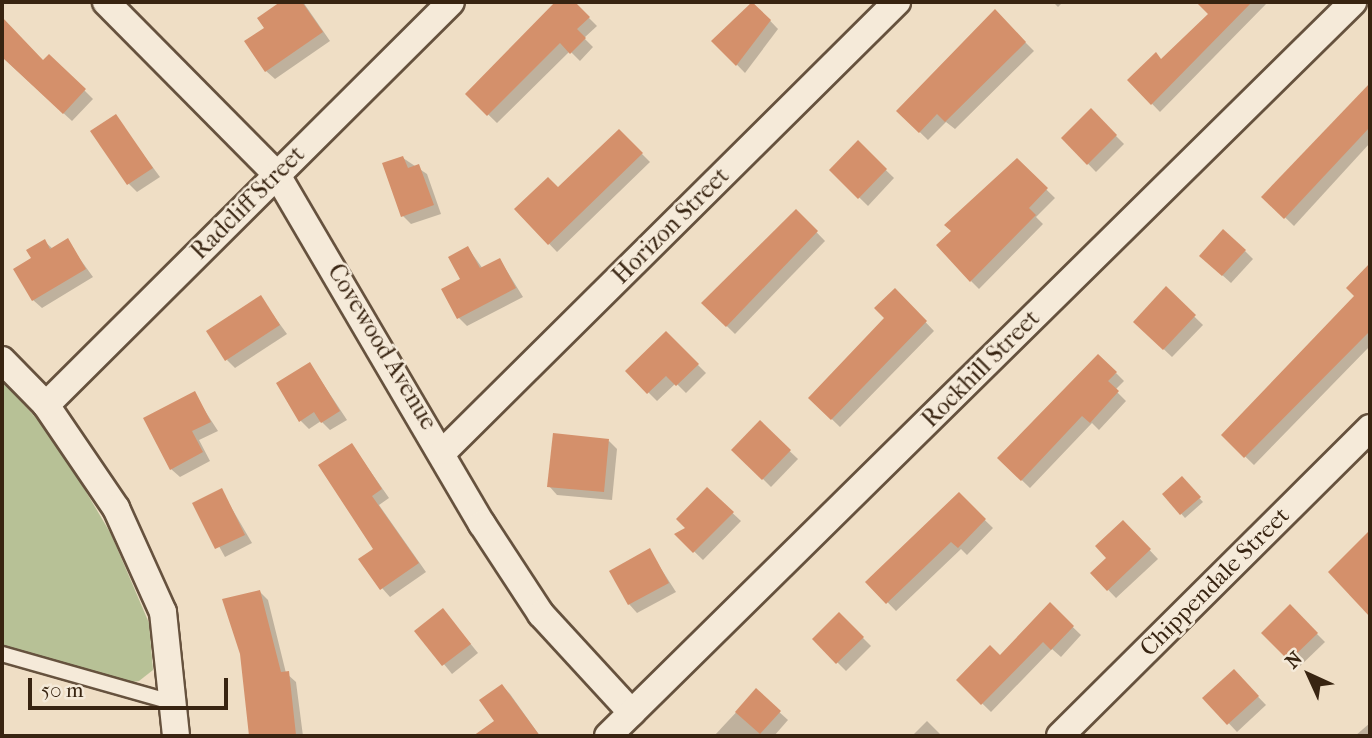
<!DOCTYPE html>
<style>
body{margin:0}
#map{position:relative;width:1372px;height:738px;overflow:hidden;background:#efdec5;font-family:"IM FELL French Canon",serif}
div>[style]{position:absolute}
[style*='--x']{left:calc(var(--x)*1px);top:calc(var(--y)*1px);width:calc(var(--w)*1px);rotate:calc(var(--a)*1deg)}
.green>*{inset:0;background:#b7c196}
.shadow>*{inset:0;background:#0003}
.building>*{inset:0;background:#d4906b}
.roads{filter:drop-shadow(2px 0 #66523e) drop-shadow(-2px 0 #66523e) drop-shadow(0 2px #66523e) drop-shadow(0 -2px #66523e)}
.lane>*{height:14px;margin:-7px;padding:0 7px;transform-origin:7px;border-radius:7px;background:#f5ead9}
.street>*{height:26px;margin:-13px;padding:0 13px;transform-origin:13px;border-radius:13px;background:#f5ead9}
span{translate:-50% -50%;white-space:nowrap;text-align:center;line-height:1.15;-webkit-text-stroke:5px #f5ead9;paint-order:stroke}
.street-label{font-size:24px;color:#382411}
.frame{position:absolute;inset:0;border:4px solid #382411;pointer-events:none}
.north{position:absolute;left:1274px;top:640px;width:70px;height:70px;-webkit-text-stroke:5px #f5ead9;paint-order:stroke;rotate:315deg;font-size:19px;font-weight:700;line-height:28px;text-align:center;color:#382411}
.north::after{content:'';display:block;margin:auto;width:24px;height:32px;background:#382411;clip-path:polygon(50% 0,100% 100%,50% 72%,0 100%)}
.scale{position:absolute;left:28px;top:678px;width:200px;height:32px;box-sizing:border-box;border:4px solid #382411;border-top:0;padding-left:9px;font-size:21px;line-height:24px;white-space:nowrap;color:#382411;-webkit-text-stroke:5px #f5ead9;paint-order:stroke}
</style>
<div id="map">
<div class="green">
<i style="clip-path:polygon(2px 381px,53px 436px,111px 534px,149px 623px,153px 670px,139px 681px,102px 687px,2px 657px)"></i>
</div>
<div class="shadow">
<i style="clip-path:polygon(283px 2px,303px 2px,330px 41px,275px 79px,266px 71px,266px 28px,259px 18px)"></i>
<i style="clip-path:polygon(558px 2px,573px 2px,597px 26px,584px 38px,593px 47px,580px 61px,570px 51px,497px 123px,467px 94px)"></i>
<i style="clip-path:polygon(1053px 2px,1063px 2px,1058px 7px)"></i>
<i style="clip-path:polygon(1268px 2px,1160px 112px,1129px 80px,1161px 61px,1210px 14px,1201px 2px)"></i>
<i style="clip-path:polygon(753px 3px,778px 29px,745px 73px,714px 41px)"></i>
<i style="clip-path:polygon(995px 12px,1034px 51px,955px 129px,946px 122px,928px 140px,898px 111px)"></i>
<i style="clip-path:polygon(2px 19px,44px 62px,50px 56px,93px 99px,72px 121px,2px 57px)"></i>
<i style="clip-path:polygon(1370px 85px,1370px 143px,1294px 226px,1264px 197px)"></i>
<i style="clip-path:polygon(1091px 111px,1124px 144px,1096px 172px,1063px 138px)"></i>
<i style="clip-path:polygon(115px 116px,160px 177px,137px 192px,129px 184px)"></i>
<i style="clip-path:polygon(619px 131px,650px 162px,557px 252px,516px 209px,558px 189px)"></i>
<i style="clip-path:polygon(858px 143px,894px 178px,868px 206px,831px 170px)"></i>
<i style="clip-path:polygon(403px 158px,427px 174px,441px 214px,411px 224px,403px 216px)"></i>
<i style="clip-path:polygon(1017px 161px,1055px 198px,1036px 217px,1043px 224px,979px 289px,971px 281px)"></i>
<i style="clip-path:polygon(796px 211px,825px 241px,735px 334px,703px 303px)"></i>
<i style="clip-path:polygon(44px 241px,53px 249px,67px 241px,93px 277px,42px 308px,33px 300px,34px 259px)"></i>
<i style="clip-path:polygon(468px 248px,483px 269px,500px 260px,523px 297px,467px 326px,459px 318px)"></i>
<i style="clip-path:polygon(1245px 251px,1253px 259px,1231px 283px,1210px 264px)"></i>
<i style="clip-path:polygon(1370px 266px,1370px 346px,1254px 465px,1223px 435px,1357px 296px,1348px 288px)"></i>
<i style="clip-path:polygon(1166px 289px,1203px 325px,1172px 357px,1135px 322px)"></i>
<i style="clip-path:polygon(895px 290px,934px 331px,840px 427px,810px 398px,887px 318px)"></i>
<i style="clip-path:polygon(260px 297px,287px 334px,235px 368px,227px 360px)"></i>
<i style="clip-path:polygon(666px 333px,706px 373px,686px 393px,676px 383px,657px 401px,627px 371px)"></i>
<i style="clip-path:polygon(310px 364px,347px 420px,330px 430px,321px 421px,309px 429px,300px 420px)"></i>
<i style="clip-path:polygon(1116px 373px,1124px 381px,1115px 390px,1126px 401px,1099px 430px,1092px 423px,1030px 488px,999px 458px)"></i>
<i style="clip-path:polygon(194px 394px,218px 431px,199px 440px,210px 461px,180px 477px,171px 469px)"></i>
<i style="clip-path:polygon(760px 423px,798px 459px,771px 487px,734px 450px)"></i>
<i style="clip-path:polygon(609px 441px,617px 449px,612px 500px,557px 495px,549px 486px)"></i>
<i style="clip-path:polygon(352px 445px,389px 498px,379px 505px,426px 572px,390px 597px,382px 588px)"></i>
<i style="clip-path:polygon(1182px 479px,1203px 502px,1185px 518px,1164px 494px)"></i>
<i style="clip-path:polygon(707px 489px,741px 521px,703px 560px,677px 535px,688px 528px)"></i>
<i style="clip-path:polygon(221px 490px,252px 543px,225px 557px,195px 503px)"></i>
<i style="clip-path:polygon(959px 495px,993px 528px,967px 555px,961px 549px,896px 611px,868px 582px)"></i>
<i style="clip-path:polygon(1123px 522px,1158px 559px,1116px 598px,1092px 573px,1109px 558px)"></i>
<i style="clip-path:polygon(649px 550px,676px 592px,637px 613px,629px 604px)"></i>
<i style="clip-path:polygon(260px 592px,268px 600px,286px 673px,296px 682px,303px 736px,251px 736px,242px 653px)"></i>
<i style="clip-path:polygon(1050px 605px,1081px 635px,1061px 657px,1052px 649px,991px 712px,958px 680px,1000px 657px)"></i>
<i style="clip-path:polygon(1290px 607px,1325px 642px,1298px 668px,1264px 633px)"></i>
<i style="clip-path:polygon(443px 610px,478px 653px,452px 674px,417px 631px)"></i>
<i style="clip-path:polygon(839px 614px,871px 646px,846px 671px,814px 639px)"></i>
<i style="clip-path:polygon(1242px 680px,1266px 705px,1237px 732px,1205px 698px)"></i>
<i style="clip-path:polygon(502px 686px,510px 694px,540px 736px,481px 736px,496px 722px)"></i>
<i style="clip-path:polygon(756px 691px,788px 720px,774px 736px,714px 736px)"></i>
<i style="clip-path:polygon(927px 721px,942px 736px,912px 736px)"></i>
<i style="clip-path:polygon(1370px 723px,1370px 736px,1355px 736px)"></i>
</div>
<div class="building">
<i style="clip-path:polygon(280px 2px,302px 2px,323px 32px,265px 72px,244px 41px,264px 28px,257px 18px)"></i>
<i style="clip-path:polygon(555px 2px,575px 2px,590px 17px,577px 29px,586px 38px,570px 54px,560px 43px,487px 116px,465px 94px)"></i>
<i style="clip-path:polygon(752px 2px,771px 20px,736px 66px,711px 41px)"></i>
<i style="clip-path:polygon(1196px 2px,1252px 2px,1151px 105px,1127px 80px,1156px 52px,1161px 59px,1208px 14px)"></i>
<i style="clip-path:polygon(995px 9px,1026px 42px,945px 122px,937px 114px,919px 133px,896px 111px)"></i>
<i style="clip-path:polygon(2px 17px,43px 60px,49px 54px,86px 89px,63px 114px,2px 57px)"></i>
<i style="clip-path:polygon(1370px 83px,1370px 127px,1284px 219px,1261px 197px)"></i>
<i style="clip-path:polygon(1091px 108px,1117px 135px,1087px 165px,1061px 138px)"></i>
<i style="clip-path:polygon(116px 114px,153px 168px,127px 185px,90px 131px)"></i>
<i style="clip-path:polygon(619px 129px,643px 153px,548px 245px,514px 209px,548px 177px,558px 187px)"></i>
<i style="clip-path:polygon(858px 140px,887px 169px,858px 199px,829px 170px)"></i>
<i style="clip-path:polygon(403px 156px,408px 168px,419px 164px,434px 205px,401px 217px,382px 163px)"></i>
<i style="clip-path:polygon(1017px 158px,1048px 188px,1029px 208px,1036px 215px,970px 282px,936px 245px,951px 231px,944px 225px)"></i>
<i style="clip-path:polygon(796px 209px,818px 231px,726px 327px,701px 303px)"></i>
<i style="clip-path:polygon(1223px 229px,1246px 250px,1222px 276px,1199px 256px)"></i>
<i style="clip-path:polygon(68px 238px,86px 269px,32px 301px,13px 269px,31px 258px,26px 250px,45px 239px,50px 249px)"></i>
<i style="clip-path:polygon(468px 246px,480px 268px,500px 258px,516px 288px,457px 319px,441px 289px,460px 279px,448px 257px)"></i>
<i style="clip-path:polygon(1370px 263px,1370px 331px,1244px 458px,1221px 435px,1354px 296px,1346px 288px)"></i>
<i style="clip-path:polygon(1166px 286px,1196px 315px,1163px 350px,1133px 322px)"></i>
<i style="clip-path:polygon(895px 288px,927px 321px,831px 420px,808px 398px,884px 318px,874px 308px)"></i>
<i style="clip-path:polygon(261px 295px,280px 325px,225px 361px,206px 331px)"></i>
<i style="clip-path:polygon(666px 331px,699px 364px,676px 386px,666px 376px,647px 394px,625px 371px)"></i>
<i style="clip-path:polygon(1098px 354px,1117px 372px,1108px 381px,1119px 391px,1090px 423px,1082px 416px,1021px 481px,997px 458px)"></i>
<i style="clip-path:polygon(310px 362px,340px 411px,321px 423px,314px 412px,299px 422px,276px 383px)"></i>
<i style="clip-path:polygon(195px 391px,211px 422px,192px 431px,203px 452px,170px 470px,143px 418px)"></i>
<i style="clip-path:polygon(760px 420px,791px 450px,762px 480px,731px 450px)"></i>
<i style="clip-path:polygon(553px 433px,609px 439px,604px 492px,547px 487px)"></i>
<i style="clip-path:polygon(352px 443px,382px 489px,372px 496px,419px 563px,380px 590px,358px 559px,373px 549px,318px 465px)"></i>
<i style="clip-path:polygon(1182px 476px,1201px 497px,1180px 515px,1162px 494px)"></i>
<i style="clip-path:polygon(707px 487px,734px 512px,693px 553px,674px 534px,685px 528px,676px 519px)"></i>
<i style="clip-path:polygon(222px 488px,245px 535px,215px 549px,192px 503px)"></i>
<i style="clip-path:polygon(959px 492px,986px 519px,958px 548px,951px 542px,886px 604px,865px 582px)"></i>
<i style="clip-path:polygon(1123px 520px,1151px 549px,1107px 591px,1090px 573px,1106px 558px,1095px 546px)"></i>
<i style="clip-path:polygon(1370px 530px,1370px 617px,1328px 572px)"></i>
<i style="clip-path:polygon(650px 548px,669px 583px,628px 605px,609px 571px)"></i>
<i style="clip-path:polygon(260px 590px,281px 672px,289px 671px,296px 735px,249px 736px,240px 654px,222px 599px)"></i>
<i style="clip-path:polygon(1050px 602px,1074px 626px,1051px 650px,1043px 642px,981px 705px,956px 680px,990px 645px,1000px 655px)"></i>
<i style="clip-path:polygon(1290px 604px,1318px 633px,1289px 661px,1261px 633px)"></i>
<i style="clip-path:polygon(443px 608px,471px 644px,442px 666px,414px 631px)"></i>
<i style="clip-path:polygon(839px 612px,864px 637px,836px 664px,812px 639px)"></i>
<i style="clip-path:polygon(1234px 669px,1259px 696px,1227px 725px,1202px 698px)"></i>
<i style="clip-path:polygon(502px 684px,540px 736px,473px 736px,494px 721px,479px 700px)"></i>
<i style="clip-path:polygon(756px 688px,781px 711px,760px 734px,735px 712px)"></i>
</div>
<div class="roads">
<div class="lane">
<i style="--x:2;--y:654;--w:180;--a:15.8"></i>
</div>
<div class="street">
<i style="--x:106;--y:2;--w:243;--a:45.3"></i>
<i style="--x:277;--y:175;--w:405;--a:59.6"></i>
<i style="--x:482;--y:524;--w:108;--a:56.8"></i>
<i style="--x:541;--y:614;--w:134;--a:47.4"></i>
<i style="--x:2;--y:360;--w:63;--a:45.6"></i>
<i style="--x:46;--y:405;--w:125;--a:55.8"></i>
<i style="--x:116;--y:508;--w:114;--a:65.7"></i>
<i style="--x:163;--y:612;--w:125;--a:84"></i>
<i style="--x:46;--y:405;--w:571;--a:-44.86"></i>
<i style="--x:444;--y:451;--w:638;--a:-44.75"></i>
<i style="--x:608;--y:736;--w:1046;--a:-44.57"></i>
<i style="--x:1060;--y:736;--w:437;--a:-44.8"></i>
</div>
</div>
<div class="street-label">
<span style="left:248px;top:203px;rotate:-45deg">Radcliff Street</span>
<span style="left:671px;top:226px;rotate:-45deg">Horizon Street</span>
<span style="left:382px;top:347px;rotate:59deg">Covewood Avenue</span>
<span style="left:981px;top:369px;rotate:-45deg">Rockhill Street</span>
<span style="left:1215px;top:582px;rotate:-45deg">Chippendale Street</span>
</div>
<div class="frame"></div>
<div class="north">N</div>
<div class="scale">50 m</div>
</div>
